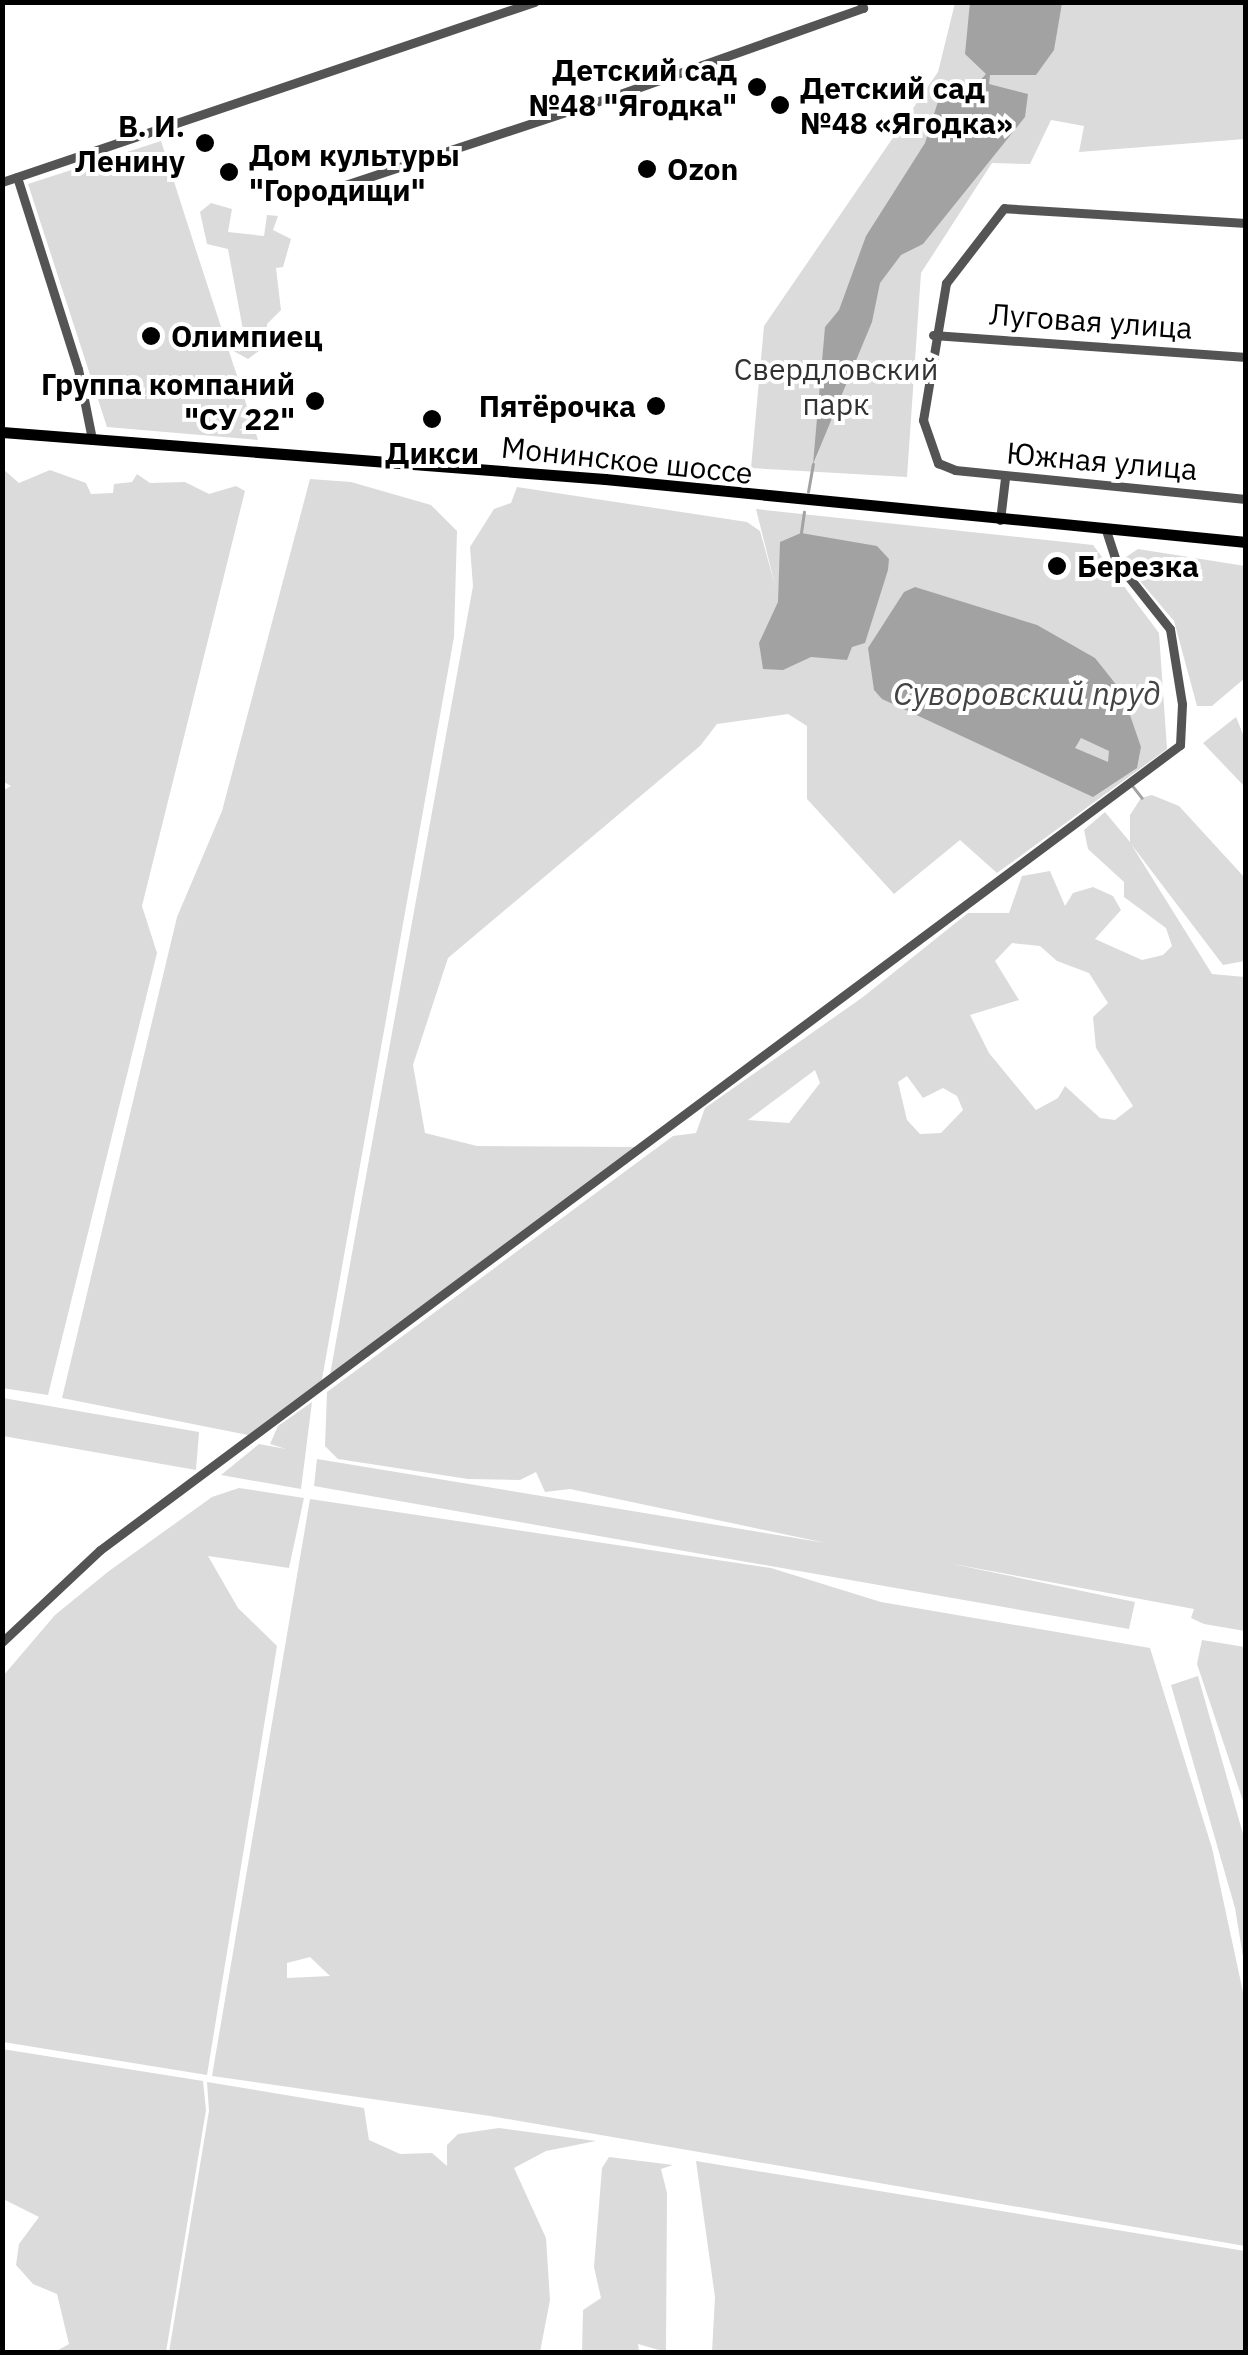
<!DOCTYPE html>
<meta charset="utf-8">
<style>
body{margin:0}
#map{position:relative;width:1248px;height:2355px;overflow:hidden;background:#fff;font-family:"IBM Plex Sans",sans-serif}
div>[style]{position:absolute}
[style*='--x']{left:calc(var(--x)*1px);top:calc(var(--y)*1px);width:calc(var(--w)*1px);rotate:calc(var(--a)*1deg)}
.green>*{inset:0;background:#dbdbdb}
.water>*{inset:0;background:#a2a2a2}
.stream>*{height:2.5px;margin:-1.25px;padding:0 1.25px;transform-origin:1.25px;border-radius:1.25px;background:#a2a2a2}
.minor>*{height:9px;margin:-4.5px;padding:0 4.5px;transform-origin:4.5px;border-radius:4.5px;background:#545454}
.major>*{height:11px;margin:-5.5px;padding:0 5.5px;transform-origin:5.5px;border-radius:5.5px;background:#000}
.dots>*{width:28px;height:28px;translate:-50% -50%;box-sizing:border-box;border:5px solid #fff;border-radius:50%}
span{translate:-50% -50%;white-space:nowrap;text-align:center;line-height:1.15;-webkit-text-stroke:8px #fff;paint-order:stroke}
.poi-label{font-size:30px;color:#000;font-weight:700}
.right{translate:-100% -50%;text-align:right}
.left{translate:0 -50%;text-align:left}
.street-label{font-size:30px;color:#000}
.park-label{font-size:30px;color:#323232}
.water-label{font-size:32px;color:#434343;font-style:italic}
.frame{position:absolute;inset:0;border:5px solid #000;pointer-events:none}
</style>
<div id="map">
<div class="green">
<i style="clip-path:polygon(955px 3px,1245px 3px,1245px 139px,1079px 152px,1084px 126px,1051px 120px,1030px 164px,992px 163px,921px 273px,907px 477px,751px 468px,764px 326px,938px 72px)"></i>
<i style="clip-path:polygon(161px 141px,194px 244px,258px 440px,107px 427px,28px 184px)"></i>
<i style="clip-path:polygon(211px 203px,232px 209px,228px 232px,264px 236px,267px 215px,278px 216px,273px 230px,291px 239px,283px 267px,276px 268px,281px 310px,267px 324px,267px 345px,248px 359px,230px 349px,243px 330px,228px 249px,207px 244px,200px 212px)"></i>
<i style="clip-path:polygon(3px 469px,19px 483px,50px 470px,86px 483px,91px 494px,113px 493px,114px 484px,132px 482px,137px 474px,150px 483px,185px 482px,209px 494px,236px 486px,245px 491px,142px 906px,157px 953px,48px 1395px,2px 1388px,2px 791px,11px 786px,2px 781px)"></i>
<i style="clip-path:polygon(310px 479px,351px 482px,431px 505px,457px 531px,454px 637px,321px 1385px,253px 1436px,62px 1398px,177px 917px,222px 811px)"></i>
<i style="clip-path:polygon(517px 487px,747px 522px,760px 531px,776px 589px,756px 509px,1093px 545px,1159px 633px,1167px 749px,997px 873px,960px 840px,894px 894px,807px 799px,807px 726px,788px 714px,717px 724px,700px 746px,448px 958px,413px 1065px,425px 1133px,477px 1146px,636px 1147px,329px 1380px,473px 586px,470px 547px,494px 509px,511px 503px)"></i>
<i style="clip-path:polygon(1138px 549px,1245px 566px,1245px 678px,1212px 706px,1197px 706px,1174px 621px,1128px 567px,1126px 557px)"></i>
<i style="clip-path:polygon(1236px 717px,1245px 739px,1243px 785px,1203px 743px)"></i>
<i style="clip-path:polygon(evenodd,1152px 795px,1179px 806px,1245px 878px,1245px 961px,1223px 965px,1131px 844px,1212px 974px,1245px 977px,1245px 1631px,1204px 1624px,1191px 1618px,1194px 1609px,948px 1563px,1135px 1602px,1129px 1629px,314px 1486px,317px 1459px,826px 1543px,570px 1489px,545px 1492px,536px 1472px,520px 1480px,468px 1479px,338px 1459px,325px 1446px,327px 1392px,673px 1136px,696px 1133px,705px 1108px,863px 997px,968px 913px,1009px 913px,1022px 876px,1050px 871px,1065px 906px,1073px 893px,1093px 887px,1113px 896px,1121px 910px,1095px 939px,1142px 960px,1163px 955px,1172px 946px,1166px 928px,1124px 897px,1124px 882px,1088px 849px,1084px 830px,1105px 812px,1130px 842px,1130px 815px,1141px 798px,1152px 795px,1012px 943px,1040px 946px,1057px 961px,1089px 973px,1108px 1003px,1093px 1017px,1096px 1048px,1133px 1106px,1115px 1120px,1100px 1118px,1065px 1086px,1058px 1098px,1036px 1110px,989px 1053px,970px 1015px,1019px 1000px,995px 961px,1012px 943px,1152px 795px,815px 1070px,820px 1083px,789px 1123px,748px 1120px,815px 1070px,1152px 795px,907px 1076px,923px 1098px,943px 1088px,957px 1096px,963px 1110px,941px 1133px,920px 1134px,907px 1120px,898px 1082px,907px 1076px)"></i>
<i style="clip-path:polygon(3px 1398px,199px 1432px,196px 1470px,3px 1436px)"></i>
<i style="clip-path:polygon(312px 1402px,301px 1489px,221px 1475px,259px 1444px,286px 1449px,270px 1444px,278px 1426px)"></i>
<i style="clip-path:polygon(239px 1488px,304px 1498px,289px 1568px,208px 1556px,238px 1608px,277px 1646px,207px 2075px,3px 2042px,3px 1676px,55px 1615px,109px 1571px,212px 1497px)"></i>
<i style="clip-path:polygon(evenodd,310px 1499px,771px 1568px,881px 1602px,1150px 1648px,1212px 1848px,1243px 1992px,1245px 2246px,490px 2116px,212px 2076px,310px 1499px,310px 1957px,330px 1976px,287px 1978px,287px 1963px,310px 1957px)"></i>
<i style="clip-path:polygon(1202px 1640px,1245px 1647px,1245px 1807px,1197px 1664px)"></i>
<i style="clip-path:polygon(1198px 1676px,1245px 1841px,1245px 1969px,1235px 1908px,1171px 1685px)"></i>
<i style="clip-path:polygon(2px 2049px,203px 2081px,206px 2110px,166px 2352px,55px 2352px,69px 2344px,57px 2294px,33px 2284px,16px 2265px,19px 2244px,39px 2217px,3px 2199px)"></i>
<i style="clip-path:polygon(207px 2082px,364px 2108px,369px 2140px,400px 2154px,432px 2153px,447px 2166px,447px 2145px,458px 2134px,499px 2128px,596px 2141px,546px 2151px,514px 2168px,546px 2238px,550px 2300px,540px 2352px,169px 2352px,209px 2111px)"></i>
<i style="clip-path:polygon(609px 2157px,673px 2165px,661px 2169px,667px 2193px,666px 2352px,638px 2344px,639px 2352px,582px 2352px,583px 2310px,601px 2298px,594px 2267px,602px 2168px)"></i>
<i style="clip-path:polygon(696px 2161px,1245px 2251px,1245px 2352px,712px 2352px,715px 2297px)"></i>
</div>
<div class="water">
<i style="clip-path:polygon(970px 2px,1062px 3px,1054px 50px,1036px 75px,990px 75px,989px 84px,1028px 94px,1025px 117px,923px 244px,901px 255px,880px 283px,872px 322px,813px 464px,825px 327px,839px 310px,866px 236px,925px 143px,940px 95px,960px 82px,976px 85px,986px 74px,965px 54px)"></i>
<i style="clip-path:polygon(801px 533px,877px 546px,889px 559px,888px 570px,865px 643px,852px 647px,847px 660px,811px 657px,783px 670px,763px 669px,759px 643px,778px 602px,780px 542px)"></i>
<i style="clip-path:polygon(evenodd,915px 587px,1037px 625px,1095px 658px,1122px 692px,1141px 747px,1137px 768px,1093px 797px,882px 699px,874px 690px,868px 648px,904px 592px,915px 587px,1081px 738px,1109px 751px,1108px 762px,1075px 748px,1081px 738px)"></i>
</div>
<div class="stream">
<i style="--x:808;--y:492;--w:28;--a:-80"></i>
<i style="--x:801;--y:533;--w:21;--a:-82"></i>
<i style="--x:1132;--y:785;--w:16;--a:52"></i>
</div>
<div class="minor">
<i style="--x:17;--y:177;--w:201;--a:72.4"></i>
<i style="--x:78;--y:369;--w:71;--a:78.7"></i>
<i style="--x:2;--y:182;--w:562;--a:-18.69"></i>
<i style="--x:342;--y:186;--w:293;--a:-18.3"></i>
<i style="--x:620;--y:94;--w:258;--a:-19.5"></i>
<i style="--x:863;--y:8;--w:6;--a:-108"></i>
<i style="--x:1246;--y:223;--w:242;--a:-176.5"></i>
<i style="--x:1004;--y:208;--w:95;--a:127.7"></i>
<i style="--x:946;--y:283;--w:139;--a:99.5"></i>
<i style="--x:923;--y:420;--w:46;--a:70.8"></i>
<i style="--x:938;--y:463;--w:18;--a:22"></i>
<i style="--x:955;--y:470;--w:292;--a:5.7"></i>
<i style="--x:933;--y:335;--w:314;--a:4"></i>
<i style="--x:1000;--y:520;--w:42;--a:-83.2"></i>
<i style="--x:2;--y:1642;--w:134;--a:-43.2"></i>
<i style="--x:100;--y:1550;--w:1347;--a:-36.7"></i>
<i style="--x:1180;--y:745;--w:41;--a:-87.2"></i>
<i style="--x:1182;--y:704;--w:76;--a:-99.1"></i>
<i style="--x:1170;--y:629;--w:87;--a:-128.5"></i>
<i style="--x:1116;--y:561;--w:33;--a:-108"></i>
</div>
<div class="major">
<i style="--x:2;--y:432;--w:605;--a:4.46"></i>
<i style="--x:605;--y:479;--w:644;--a:5.61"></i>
</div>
<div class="dots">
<i style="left:757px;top:87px;background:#000"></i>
<i style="left:780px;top:105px;background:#000"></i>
<i style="left:205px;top:143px;background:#000"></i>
<i style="left:647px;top:169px;background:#000"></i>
<i style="left:229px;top:172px;background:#000"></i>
<i style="left:151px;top:336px;background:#000"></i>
<i style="left:315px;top:401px;background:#000"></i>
<i style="left:656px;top:406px;background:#000"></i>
<i style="left:432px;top:419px;background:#000"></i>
<i style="left:1057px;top:566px;background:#000"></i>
</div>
<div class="poi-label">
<span class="right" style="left:737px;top:87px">Детский сад<br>№48 "Ягодка"</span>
<span class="left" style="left:800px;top:105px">Детский сад<br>№48 «Ягодка»</span>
<span class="right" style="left:185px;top:143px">В. И.<br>Ленину</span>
<span class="left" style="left:249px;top:172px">Дом культуры<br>"Городищи"</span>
<span class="left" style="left:667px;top:169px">Ozon</span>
<span class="left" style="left:171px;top:336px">Олимпиец</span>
<span class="right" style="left:295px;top:401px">Группа компаний<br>"СУ 22"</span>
<span class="right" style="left:636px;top:406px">Пятёрочка</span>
<span style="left:432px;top:453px">Дикси</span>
<span class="left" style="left:1077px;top:566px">Березка</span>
</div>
<div class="street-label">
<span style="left:1091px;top:321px;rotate:4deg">Луговая улица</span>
<span style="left:627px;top:460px;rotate:6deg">Монинское шоссе</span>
<span style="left:1102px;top:461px;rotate:5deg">Южная улица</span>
</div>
<div class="park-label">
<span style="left:836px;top:386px">Свердловский<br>парк</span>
</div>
<div class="water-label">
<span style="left:1027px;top:693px">Суворовский пруд</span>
</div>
<div class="frame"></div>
</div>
